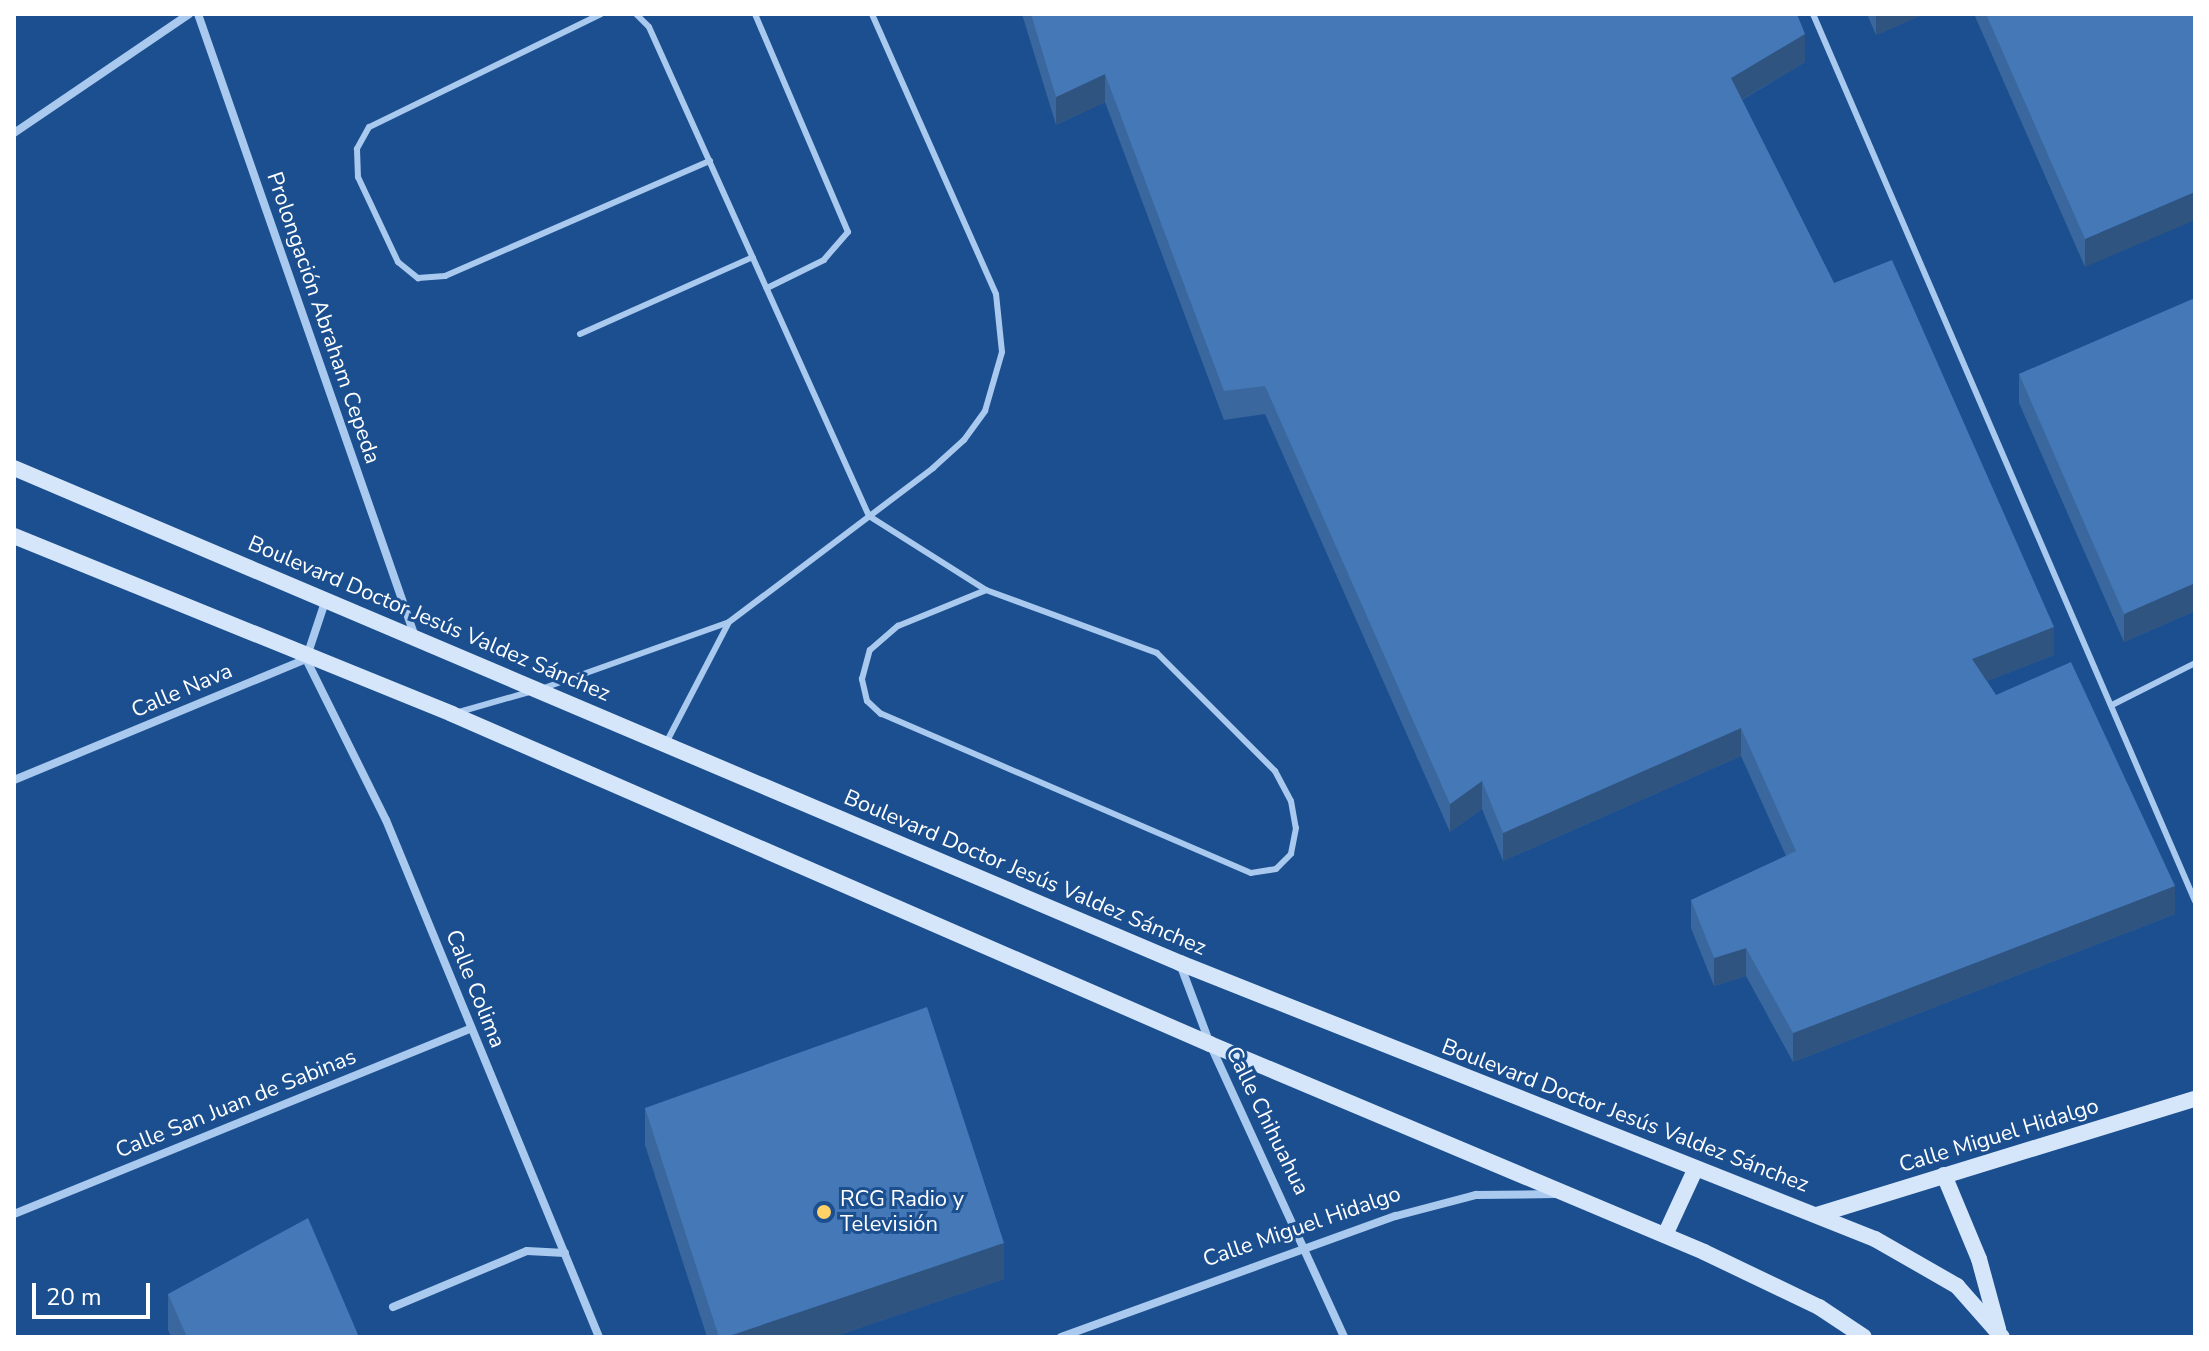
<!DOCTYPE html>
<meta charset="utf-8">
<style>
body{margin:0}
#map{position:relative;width:2209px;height:1351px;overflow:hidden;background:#1b4f8f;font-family:"Nunito Sans",sans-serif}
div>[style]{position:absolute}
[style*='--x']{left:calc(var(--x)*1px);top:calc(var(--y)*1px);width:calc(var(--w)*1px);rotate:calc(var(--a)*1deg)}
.service>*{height:6px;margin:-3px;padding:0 3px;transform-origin:3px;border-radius:3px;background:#a9c9ee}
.minor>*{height:8px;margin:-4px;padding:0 4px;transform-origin:4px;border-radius:4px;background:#a9c9ee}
.secondary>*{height:16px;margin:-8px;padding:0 8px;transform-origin:8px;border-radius:8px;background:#d6e6fa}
.wall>*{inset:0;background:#3a679d}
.shaded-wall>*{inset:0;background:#305480}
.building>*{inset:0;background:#4478b7}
.dots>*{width:22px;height:22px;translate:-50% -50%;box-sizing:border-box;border:4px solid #1b4f8f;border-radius:50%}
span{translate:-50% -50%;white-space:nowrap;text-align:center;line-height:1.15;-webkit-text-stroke:6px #1b4f8f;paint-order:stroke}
.street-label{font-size:22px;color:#fff}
.poi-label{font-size:22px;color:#fff}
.left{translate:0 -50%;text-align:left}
.frame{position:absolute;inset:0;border:16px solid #fff;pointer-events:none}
.scale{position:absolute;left:32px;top:1283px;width:118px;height:36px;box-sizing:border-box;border:4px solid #fff;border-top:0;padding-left:10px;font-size:24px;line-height:28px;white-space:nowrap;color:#fff;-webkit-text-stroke:6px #1b4f8f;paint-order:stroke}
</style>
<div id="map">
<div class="service">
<i style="--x:601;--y:14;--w:258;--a:154"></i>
<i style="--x:369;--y:127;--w:25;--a:119"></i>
<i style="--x:357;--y:149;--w:28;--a:88"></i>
<i style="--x:358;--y:177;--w:94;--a:64.8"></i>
<i style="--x:398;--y:262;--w:26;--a:39"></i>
<i style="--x:418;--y:278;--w:27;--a:-4"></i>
<i style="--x:445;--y:276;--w:289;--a:-23.5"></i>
<i style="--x:636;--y:14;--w:18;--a:45"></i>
<i style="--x:649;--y:27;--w:536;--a:65.78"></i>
<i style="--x:869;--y:516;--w:138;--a:32.3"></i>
<i style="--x:986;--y:590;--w:182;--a:20.2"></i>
<i style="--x:1157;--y:653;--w:167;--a:45"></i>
<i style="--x:1275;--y:771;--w:34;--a:62"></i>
<i style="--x:1291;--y:801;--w:27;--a:80"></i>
<i style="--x:1296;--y:828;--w:26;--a:101"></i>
<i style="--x:1291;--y:854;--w:21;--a:135"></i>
<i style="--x:1276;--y:869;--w:25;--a:171"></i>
<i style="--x:1251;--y:873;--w:403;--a:-156.7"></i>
<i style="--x:881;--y:714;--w:19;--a:-137"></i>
<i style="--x:867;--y:701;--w:23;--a:-103"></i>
<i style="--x:862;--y:679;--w:30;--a:-75"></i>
<i style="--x:870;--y:650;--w:37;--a:-41"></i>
<i style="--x:898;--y:626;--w:95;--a:-22.2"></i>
<i style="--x:755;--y:14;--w:237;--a:66.9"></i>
<i style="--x:848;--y:232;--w:37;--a:131"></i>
<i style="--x:824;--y:260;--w:64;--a:153.8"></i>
<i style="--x:1813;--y:14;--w:966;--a:66.7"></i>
<i style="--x:580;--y:334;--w:189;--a:-24"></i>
<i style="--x:544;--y:688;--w:196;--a:-19.6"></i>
<i style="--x:729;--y:622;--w:256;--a:-37"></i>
<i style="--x:933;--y:468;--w:42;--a:-42.1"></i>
<i style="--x:964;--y:440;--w:36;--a:-54"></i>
<i style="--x:985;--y:411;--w:61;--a:-73.9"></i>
<i style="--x:1002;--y:352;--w:58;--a:-95.9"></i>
<i style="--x:996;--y:294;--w:306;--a:-113.9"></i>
<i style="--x:2112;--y:705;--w:93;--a:-26.8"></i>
<i style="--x:459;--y:712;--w:73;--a:-15.9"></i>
<i style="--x:666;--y:743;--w:136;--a:-62.5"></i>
</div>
<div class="minor">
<i style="--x:198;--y:14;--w:657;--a:70.79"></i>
<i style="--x:14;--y:133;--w:212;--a:-34.2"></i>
<i style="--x:306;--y:659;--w:180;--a:63.6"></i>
<i style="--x:386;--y:820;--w:559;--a:67.61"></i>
<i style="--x:14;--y:780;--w:316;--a:-22.5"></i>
<i style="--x:306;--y:659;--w:63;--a:-71.6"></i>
<i style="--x:1180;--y:964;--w:85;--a:69.4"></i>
<i style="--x:1210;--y:1044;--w:322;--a:65.4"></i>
<i style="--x:14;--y:1214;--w:493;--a:-22.1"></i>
<i style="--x:393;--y:1307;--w:145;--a:-22.7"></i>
<i style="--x:527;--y:1251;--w:38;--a:3"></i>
<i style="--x:1061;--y:1337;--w:356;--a:-19.9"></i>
<i style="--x:1396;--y:1216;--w:83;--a:-14.7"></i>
<i style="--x:1476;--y:1195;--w:80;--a:-0.7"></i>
</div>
<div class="secondary">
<i style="--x:14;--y:468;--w:1267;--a:23"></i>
<i style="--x:1180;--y:963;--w:748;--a:21.66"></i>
<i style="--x:1875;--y:1239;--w:95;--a:29.8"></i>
<i style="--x:1957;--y:1286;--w:68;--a:48.6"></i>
<i style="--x:14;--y:536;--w:473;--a:22.1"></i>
<i style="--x:452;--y:714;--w:827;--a:23.53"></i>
<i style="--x:1210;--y:1044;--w:536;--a:22.83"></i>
<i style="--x:1704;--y:1252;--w:127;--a:25.6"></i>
<i style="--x:1819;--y:1307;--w:54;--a:33.7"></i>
<i style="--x:1944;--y:1175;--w:91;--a:67.4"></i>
<i style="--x:1979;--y:1259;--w:73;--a:74.8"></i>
<i style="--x:1817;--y:1215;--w:395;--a:-17.1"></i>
<i style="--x:1665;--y:1235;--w:72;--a:-65.2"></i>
</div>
<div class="wall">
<i style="clip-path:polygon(1022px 14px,1797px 14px,1805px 62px,1742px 100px,1834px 283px,2054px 655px,1987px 681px,1996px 695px,2175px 914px,1793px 1062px,1746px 976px,1714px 986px,1691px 928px,1691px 900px,1786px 856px,1741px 756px,1503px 861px,1482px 809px,1450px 832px,1265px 414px,1224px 420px,1105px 102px,1056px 125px)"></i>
<i style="clip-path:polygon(1867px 14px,1924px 14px,1876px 35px)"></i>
<i style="clip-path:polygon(1974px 14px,2195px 14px,2085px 267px)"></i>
<i style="clip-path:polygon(2195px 298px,2195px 611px,2124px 642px,2019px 403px,2019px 374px)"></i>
<i style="clip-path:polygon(645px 1108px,1004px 1279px,833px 1337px,707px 1337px,645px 1145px)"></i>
<i style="clip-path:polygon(168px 1294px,359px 1337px,171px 1337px,168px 1330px)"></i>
</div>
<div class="shaded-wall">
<i style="clip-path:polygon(1876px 14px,1924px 14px,1876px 35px)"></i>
<i style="clip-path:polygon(1805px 34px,1805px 62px,1731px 106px,1731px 78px)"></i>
<i style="clip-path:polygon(1105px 74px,1105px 102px,1056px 125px,1056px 97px)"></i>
<i style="clip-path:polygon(2195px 192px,2195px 220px,2085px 267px,2085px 239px)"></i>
<i style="clip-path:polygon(2195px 583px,2195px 611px,2124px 642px,2124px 614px)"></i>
<i style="clip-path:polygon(2054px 627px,2054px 655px,1972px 687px,1972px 659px)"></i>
<i style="clip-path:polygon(1741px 728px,1741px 756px,1503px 861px,1503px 833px)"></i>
<i style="clip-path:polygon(1482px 781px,1482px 809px,1450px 832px,1450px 804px)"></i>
<i style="clip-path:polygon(2175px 886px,2175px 914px,1793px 1062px,1793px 1033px)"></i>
<i style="clip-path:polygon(1746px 948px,1746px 976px,1714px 986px,1714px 958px)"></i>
<i style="clip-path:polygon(1004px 1243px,1004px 1279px,833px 1337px,726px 1337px)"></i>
</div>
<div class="building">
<i style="clip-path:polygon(1031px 14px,1797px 14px,1805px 34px,1731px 78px,1834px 283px,1892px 260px,2054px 627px,1972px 659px,1996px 695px,2071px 662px,2175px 886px,1793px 1033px,1746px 948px,1714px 958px,1691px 900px,1796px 851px,1741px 728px,1503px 833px,1482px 781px,1450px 804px,1265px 386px,1224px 391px,1105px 74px,1056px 97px)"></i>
<i style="clip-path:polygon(1986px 14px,2195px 14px,2195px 192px,2085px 239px)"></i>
<i style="clip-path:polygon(2195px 298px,2195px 583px,2124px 614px,2019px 374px)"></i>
<i style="clip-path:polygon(927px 1007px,1004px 1243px,726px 1337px,719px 1337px,645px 1108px)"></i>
<i style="clip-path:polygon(308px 1218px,359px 1337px,187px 1337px,168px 1294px)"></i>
</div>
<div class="dots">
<i style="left:824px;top:1212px;background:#ffd166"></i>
</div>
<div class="street-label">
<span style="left:323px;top:318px;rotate:71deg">Prolongación Abraham Cepeda</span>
<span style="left:429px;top:619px;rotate:23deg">Boulevard Doctor Jesús Valdez Sánchez</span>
<span style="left:182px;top:691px;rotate:-23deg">Calle Nava</span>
<span style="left:1025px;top:873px;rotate:23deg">Boulevard Doctor Jesús Valdez Sánchez</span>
<span style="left:475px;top:989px;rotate:68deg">Calle Colima</span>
<span style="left:236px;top:1104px;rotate:-22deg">Calle San Juan de Sabinas</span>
<span style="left:1625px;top:1116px;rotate:21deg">Boulevard Doctor Jesús Valdez Sánchez</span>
<span style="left:1267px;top:1121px;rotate:64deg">Calle Chihuahua</span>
<span style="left:1999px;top:1136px;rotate:-17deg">Calle Miguel Hidalgo</span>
<span style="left:1302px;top:1227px;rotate:-19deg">Calle Miguel Hidalgo</span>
</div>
<div class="poi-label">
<span class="left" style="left:840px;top:1212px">RCG Radio y<br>Televisión</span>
</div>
<div class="frame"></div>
<div class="scale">20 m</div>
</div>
